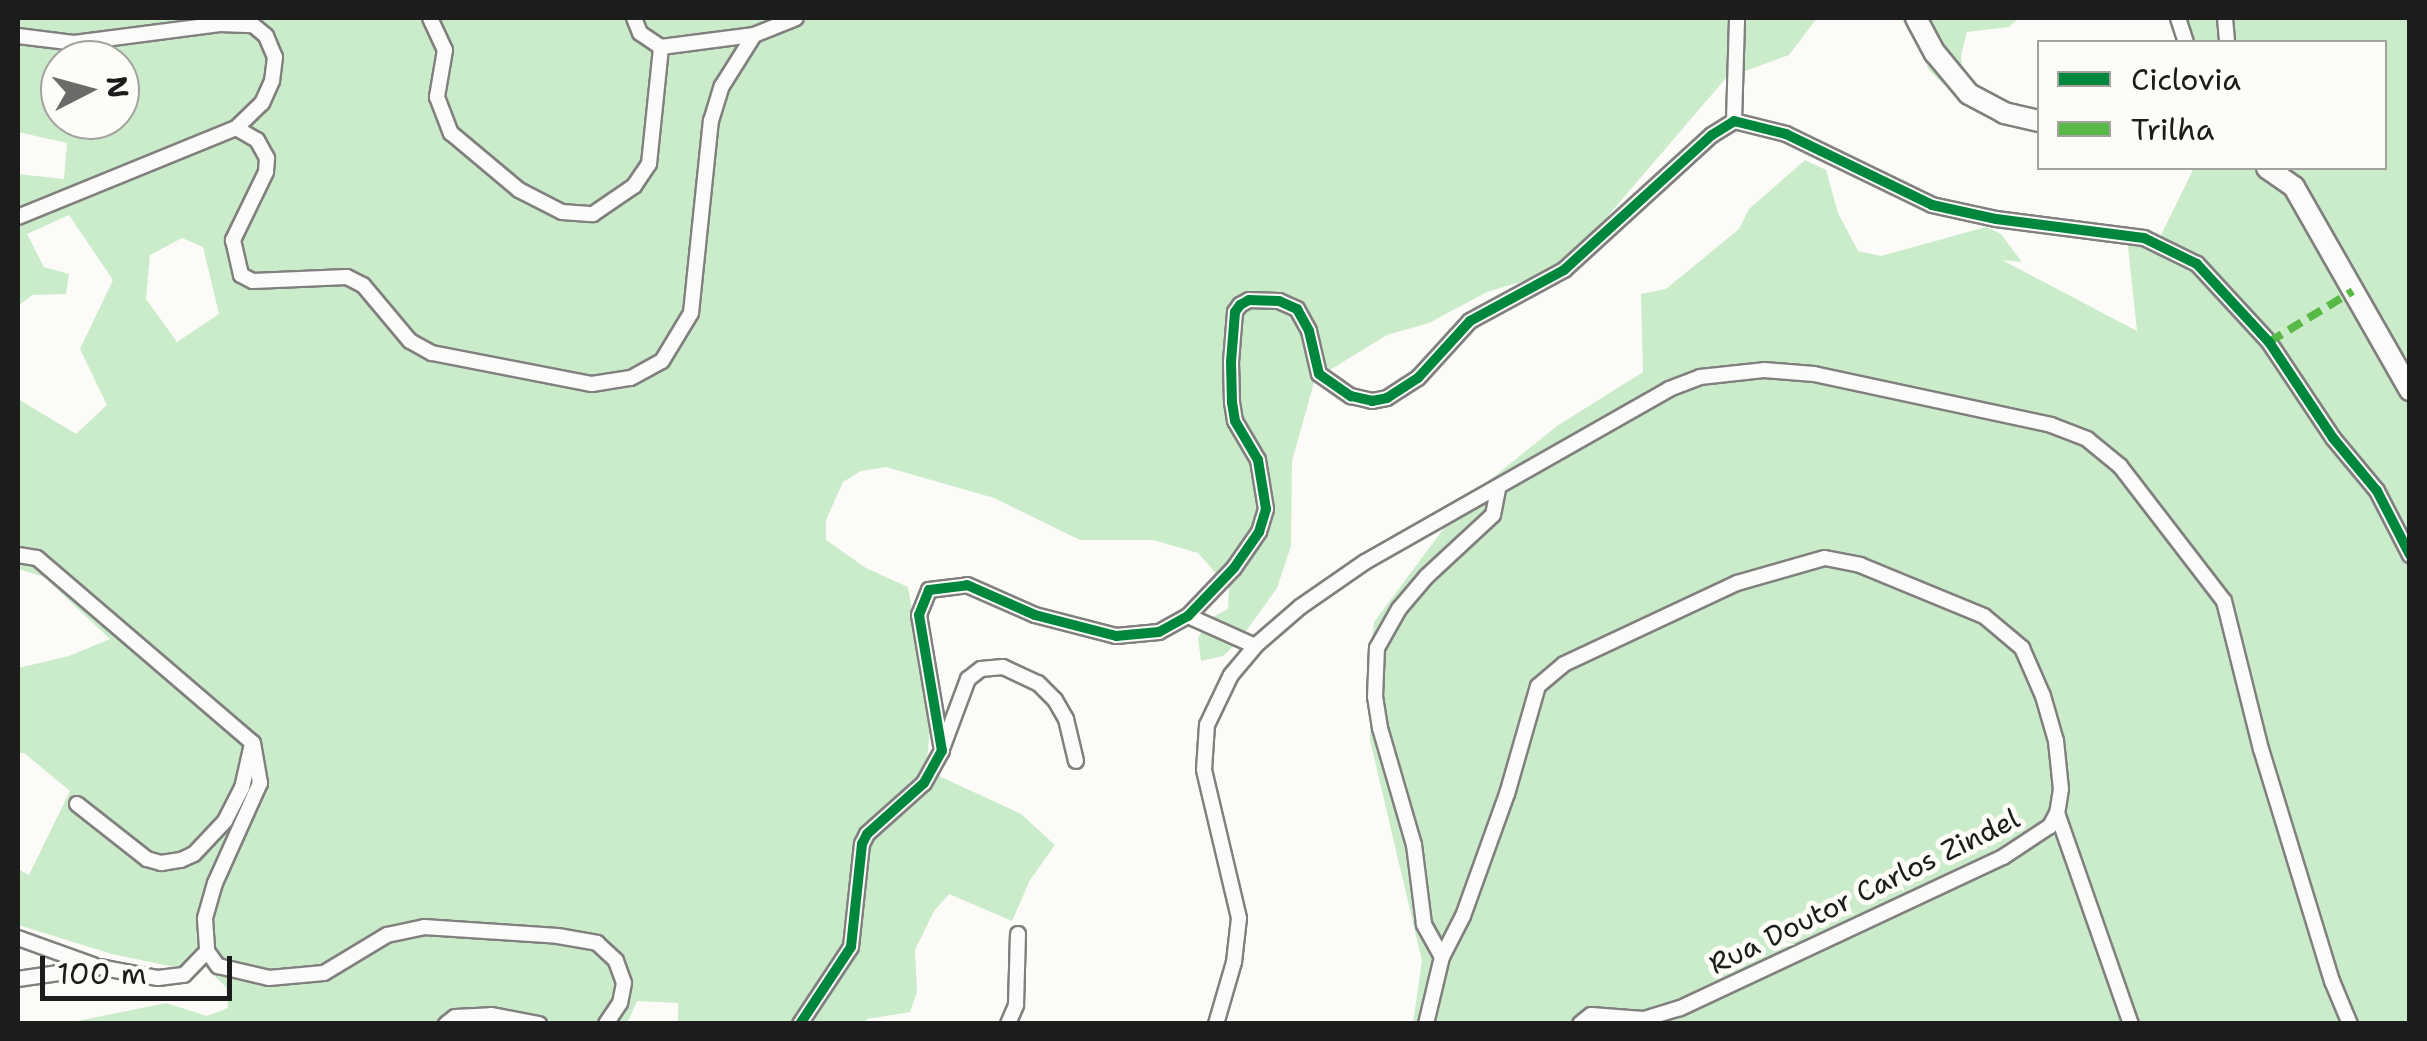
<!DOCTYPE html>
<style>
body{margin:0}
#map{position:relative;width:2427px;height:1041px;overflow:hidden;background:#fcfbf8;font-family:"Shantell Sans",sans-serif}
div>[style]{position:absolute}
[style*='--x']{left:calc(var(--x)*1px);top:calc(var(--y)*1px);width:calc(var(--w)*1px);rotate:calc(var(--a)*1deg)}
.green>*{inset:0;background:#caeccb}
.roads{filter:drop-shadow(2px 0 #81807f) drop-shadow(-2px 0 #81807f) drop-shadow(0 2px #81807f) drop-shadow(0 -2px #81807f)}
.street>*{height:14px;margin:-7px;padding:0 7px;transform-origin:7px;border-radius:7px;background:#fbfbf9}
.secondary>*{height:20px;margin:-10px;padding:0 10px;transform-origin:10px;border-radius:10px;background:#fbfbf9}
.quiet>*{height:8px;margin-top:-4px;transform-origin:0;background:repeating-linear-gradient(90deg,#58b947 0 15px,transparent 0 23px)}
.cycleway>*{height:10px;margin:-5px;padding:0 5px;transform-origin:5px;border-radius:5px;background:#00873e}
span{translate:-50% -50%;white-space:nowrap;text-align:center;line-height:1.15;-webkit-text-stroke:10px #fdfcf7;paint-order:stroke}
.street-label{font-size:28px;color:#1c1c1c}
.frame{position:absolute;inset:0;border:20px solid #1c1c1c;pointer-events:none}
.legend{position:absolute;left:2037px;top:40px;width:350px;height:130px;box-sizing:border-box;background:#fdfcf7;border:2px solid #a3a29f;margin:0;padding:12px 18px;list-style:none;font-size:30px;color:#1c1c1c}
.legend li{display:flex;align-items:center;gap:20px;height:50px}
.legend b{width:50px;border:2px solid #a3a29f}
.north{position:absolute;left:40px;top:40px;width:100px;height:100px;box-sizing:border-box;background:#fdfcf7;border:2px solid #a3a29f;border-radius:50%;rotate:84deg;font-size:28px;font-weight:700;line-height:40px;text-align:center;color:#1c1c1c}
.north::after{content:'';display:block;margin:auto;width:35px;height:45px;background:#6a6a69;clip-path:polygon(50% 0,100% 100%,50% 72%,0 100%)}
.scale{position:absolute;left:40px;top:956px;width:192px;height:45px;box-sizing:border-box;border:5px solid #1c1c1c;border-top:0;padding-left:12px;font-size:30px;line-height:35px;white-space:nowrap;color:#1c1c1c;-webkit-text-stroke:8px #fdfcf7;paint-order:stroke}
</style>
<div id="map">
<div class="green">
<i style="clip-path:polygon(evenodd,18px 18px,1817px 18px,1789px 55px,1726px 78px,1571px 259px,1553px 272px,1487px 292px,1429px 323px,1387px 335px,1315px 379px,1292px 461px,1291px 546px,1277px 588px,1239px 641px,1223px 656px,1201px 661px,1198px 638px,1209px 619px,1228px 609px,1229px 588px,1198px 553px,1153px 540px,1080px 540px,994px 498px,886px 467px,861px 471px,843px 482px,826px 520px,826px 540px,866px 568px,908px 587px,931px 717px,927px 761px,941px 777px,1021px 814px,1055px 845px,1030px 880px,1012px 921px,949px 894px,934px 911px,915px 950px,917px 992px,910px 1012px,867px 1019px,865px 1023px,678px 1023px,678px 1003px,637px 1001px,627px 1024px,68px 1023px,166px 1003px,207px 1016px,228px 1008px,226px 987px,196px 958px,183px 969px,112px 954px,18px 925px,18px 869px,29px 875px,70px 791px,24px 753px,18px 753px,18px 668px,69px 656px,110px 639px,44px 577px,18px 569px,18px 399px,76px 434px,107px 405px,80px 349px,113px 280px,69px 215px,27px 234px,44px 267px,69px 274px,66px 294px,32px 295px,18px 306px,18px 174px,64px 179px,67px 143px,18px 132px,18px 18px,60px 60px,120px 60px,120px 120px,60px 120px,60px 60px,18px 18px,182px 238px,203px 247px,219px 314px,177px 342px,146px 299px,150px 255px,182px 238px)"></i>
<i style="clip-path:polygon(1900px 18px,2019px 18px,2009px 27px,1967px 32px,1961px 55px,1963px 76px,1944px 85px,1928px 69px,1922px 46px)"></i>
<i style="clip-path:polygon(2170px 18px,2409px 18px,2409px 1023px,1413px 1023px,1422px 961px,1370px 740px,1371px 645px,1374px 622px,1465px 500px,1557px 426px,1643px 372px,1641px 294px,1666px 289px,1739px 229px,1749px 209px,1805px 160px,1826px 170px,1838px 213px,1858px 251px,1881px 256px,1986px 227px,2001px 234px,2022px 262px,2002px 260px,2137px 331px,2127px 237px,2137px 227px,2159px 239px,2194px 168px,2384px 168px,2384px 42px,2180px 42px)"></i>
</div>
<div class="roads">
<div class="street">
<i style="--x:430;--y:18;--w:35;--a:65"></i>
<i style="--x:445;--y:50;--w:48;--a:99.7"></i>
<i style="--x:437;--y:97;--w:39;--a:69"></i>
<i style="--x:451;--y:133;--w:89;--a:40"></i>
<i style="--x:519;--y:190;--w:48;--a:27.1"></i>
<i style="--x:562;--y:212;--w:31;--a:4"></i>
<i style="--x:593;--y:214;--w:50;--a:-34.3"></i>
<i style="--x:634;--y:186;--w:27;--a:-56"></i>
<i style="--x:649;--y:164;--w:118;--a:-84.1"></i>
<i style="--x:634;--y:18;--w:16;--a:68"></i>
<i style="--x:640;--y:33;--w:25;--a:34"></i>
<i style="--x:661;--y:47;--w:94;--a:-7.4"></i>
<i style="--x:754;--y:35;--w:45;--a:-22"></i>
<i style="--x:2178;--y:18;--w:25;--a:72"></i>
<i style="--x:2225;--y:18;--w:24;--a:85"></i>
<i style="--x:18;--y:36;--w:56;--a:7.1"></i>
<i style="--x:74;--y:43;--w:147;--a:-7.4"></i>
<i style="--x:220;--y:24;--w:33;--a:2"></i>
<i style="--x:253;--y:25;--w:17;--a:40"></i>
<i style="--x:266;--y:36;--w:23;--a:67"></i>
<i style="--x:275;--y:57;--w:24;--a:97"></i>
<i style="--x:272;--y:81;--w:24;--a:114"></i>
<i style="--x:262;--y:103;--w:36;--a:136"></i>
<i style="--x:236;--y:128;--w:235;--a:157.8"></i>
<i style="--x:1734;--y:121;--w:103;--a:-88.3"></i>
<i style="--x:236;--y:128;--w:24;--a:30"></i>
<i style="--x:257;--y:140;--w:21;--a:61"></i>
<i style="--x:267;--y:158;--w:14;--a:94"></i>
<i style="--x:266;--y:172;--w:76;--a:115.9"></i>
<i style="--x:233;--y:240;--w:36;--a:77"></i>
<i style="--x:241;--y:275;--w:13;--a:27"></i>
<i style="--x:253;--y:281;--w:94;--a:-2.4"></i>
<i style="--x:347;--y:277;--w:18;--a:27"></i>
<i style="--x:363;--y:285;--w:73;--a:50"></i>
<i style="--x:410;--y:341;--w:25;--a:29"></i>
<i style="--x:432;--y:353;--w:163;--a:11"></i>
<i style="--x:592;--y:384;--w:39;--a:-9"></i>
<i style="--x:631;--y:378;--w:35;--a:-29"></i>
<i style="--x:662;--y:361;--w:56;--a:-58.9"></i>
<i style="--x:691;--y:313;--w:193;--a:-84.1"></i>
<i style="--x:711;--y:121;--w:37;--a:-73"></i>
<i style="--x:722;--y:86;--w:60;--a:-57.9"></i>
<i style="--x:18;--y:555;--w:19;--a:9"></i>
<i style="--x:37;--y:558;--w:284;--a:40.6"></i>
<i style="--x:253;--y:743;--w:41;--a:80.1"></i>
<i style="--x:260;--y:783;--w:110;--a:114.2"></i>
<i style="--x:215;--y:883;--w:37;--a:106"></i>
<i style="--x:205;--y:919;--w:32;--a:86"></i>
<i style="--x:207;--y:951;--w:19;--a:54"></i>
<i style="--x:218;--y:966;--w:52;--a:13.2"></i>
<i style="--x:269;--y:978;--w:55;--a:-5.2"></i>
<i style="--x:324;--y:973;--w:74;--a:-31.1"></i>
<i style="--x:387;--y:935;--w:38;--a:-12"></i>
<i style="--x:424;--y:927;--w:134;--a:3.8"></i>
<i style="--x:558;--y:936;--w:40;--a:10"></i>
<i style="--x:597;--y:943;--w:26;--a:43"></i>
<i style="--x:616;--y:961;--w:23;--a:70"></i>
<i style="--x:624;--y:983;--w:20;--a:101"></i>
<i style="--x:620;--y:1003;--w:25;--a:124"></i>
<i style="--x:1188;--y:616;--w:73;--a:24.1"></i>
<i style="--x:943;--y:746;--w:72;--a:-69.5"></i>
<i style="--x:968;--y:679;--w:16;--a:-38"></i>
<i style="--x:981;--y:669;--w:22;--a:-5"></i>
<i style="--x:1003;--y:667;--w:38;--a:25"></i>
<i style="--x:1038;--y:683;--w:24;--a:45"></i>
<i style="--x:1055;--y:700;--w:22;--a:60"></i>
<i style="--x:1066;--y:719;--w:43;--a:76.6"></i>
<i style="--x:77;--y:804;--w:89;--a:38.2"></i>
<i style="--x:147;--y:859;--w:15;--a:16"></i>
<i style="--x:161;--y:863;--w:20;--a:-9"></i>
<i style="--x:181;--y:860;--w:14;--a:-25"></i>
<i style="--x:194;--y:854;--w:45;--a:-46.8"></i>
<i style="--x:225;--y:821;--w:37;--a:-63"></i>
<i style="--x:242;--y:788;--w:45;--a:-77.2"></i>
<i style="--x:2057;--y:813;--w:224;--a:70.7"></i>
<i style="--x:18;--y:938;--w:80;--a:19.8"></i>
<i style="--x:1442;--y:957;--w:38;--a:-119"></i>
<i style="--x:1424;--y:924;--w:80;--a:-97.2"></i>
<i style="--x:1414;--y:845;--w:122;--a:-106.2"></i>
<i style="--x:1380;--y:728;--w:31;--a:-99"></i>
<i style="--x:1375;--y:697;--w:49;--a:-87.7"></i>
<i style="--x:1377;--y:648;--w:45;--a:-60.6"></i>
<i style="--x:1399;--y:609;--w:42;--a:-49.8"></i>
<i style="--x:1426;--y:577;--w:91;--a:-42.8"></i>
<i style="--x:1493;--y:515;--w:26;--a:-79"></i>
<i style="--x:18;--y:979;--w:82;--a:-8.4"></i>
<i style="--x:99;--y:967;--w:60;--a:10.6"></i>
<i style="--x:158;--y:978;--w:26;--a:-7"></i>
<i style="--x:184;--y:975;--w:33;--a:-46"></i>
<i style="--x:446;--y:1024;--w:11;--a:-38"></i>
<i style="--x:455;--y:1017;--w:36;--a:-3"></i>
<i style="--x:491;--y:1015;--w:49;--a:10.6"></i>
<i style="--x:800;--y:1024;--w:92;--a:-56.5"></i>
<i style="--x:851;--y:947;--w:104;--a:-83.9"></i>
<i style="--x:862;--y:844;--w:11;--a:-63"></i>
<i style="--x:867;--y:834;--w:76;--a:-41.8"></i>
<i style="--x:924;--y:783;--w:37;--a:-61"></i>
<i style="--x:942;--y:751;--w:138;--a:-99.6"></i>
<i style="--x:919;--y:615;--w:27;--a:-68"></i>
<i style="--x:929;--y:590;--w:38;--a:-7"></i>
<i style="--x:967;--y:585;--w:74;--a:23.8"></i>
<i style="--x:1035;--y:615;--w:84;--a:14.5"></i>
<i style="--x:1116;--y:636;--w:43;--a:-5.3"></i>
<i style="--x:1159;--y:632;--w:33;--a:-29"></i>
<i style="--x:1188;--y:616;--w:66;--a:-46.2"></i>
<i style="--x:1234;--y:568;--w:44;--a:-55.2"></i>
<i style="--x:1259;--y:532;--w:24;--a:-73"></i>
<i style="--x:1266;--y:509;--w:50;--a:-99.3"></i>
<i style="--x:1258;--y:460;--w:45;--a:-120.5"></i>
<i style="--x:1235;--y:421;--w:18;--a:-99"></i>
<i style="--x:1232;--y:403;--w:41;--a:-91.4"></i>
<i style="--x:1231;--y:362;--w:50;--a:-85.4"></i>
<i style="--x:1235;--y:312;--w:9;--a:-54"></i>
<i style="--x:1240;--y:305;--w:10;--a:-29"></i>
<i style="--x:1249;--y:300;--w:30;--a:2"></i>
<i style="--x:1279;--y:301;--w:20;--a:24"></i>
<i style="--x:1297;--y:309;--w:25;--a:61"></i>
<i style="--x:1309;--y:331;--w:44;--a:76.9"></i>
<i style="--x:1319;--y:374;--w:39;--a:35"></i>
<i style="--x:1351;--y:396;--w:22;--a:13"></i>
<i style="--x:1372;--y:401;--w:15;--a:-11"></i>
<i style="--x:1387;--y:398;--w:37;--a:-33"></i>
<i style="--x:1418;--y:378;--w:77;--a:-47.6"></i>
<i style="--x:1470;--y:321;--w:107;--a:-28.5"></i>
<i style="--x:1564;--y:270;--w:200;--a:-42.4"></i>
<i style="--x:1712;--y:135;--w:26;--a:-32"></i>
<i style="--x:1734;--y:121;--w:54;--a:14"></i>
<i style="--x:1786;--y:134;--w:162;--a:25.9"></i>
<i style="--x:1932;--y:205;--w:66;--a:12.3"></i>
<i style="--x:1996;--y:219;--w:149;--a:7.3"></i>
<i style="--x:2144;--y:238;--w:59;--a:26.1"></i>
<i style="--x:2197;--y:264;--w:106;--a:47.3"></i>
<i style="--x:2269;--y:342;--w:115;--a:56.3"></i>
<i style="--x:2333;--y:438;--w:69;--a:50.3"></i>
<i style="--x:2377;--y:491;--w:72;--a:62.7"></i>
<i style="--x:1008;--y:1024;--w:21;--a:-67"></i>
<i style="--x:1016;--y:1005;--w:71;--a:-88.4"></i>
<i style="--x:1216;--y:1024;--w:65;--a:-73.8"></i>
<i style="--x:1234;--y:962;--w:44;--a:-83.5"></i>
<i style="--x:1239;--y:918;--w:152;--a:-103.3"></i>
<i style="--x:1204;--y:770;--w:45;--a:-86.2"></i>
<i style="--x:1207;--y:725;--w:55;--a:-64.4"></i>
<i style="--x:1231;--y:675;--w:38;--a:-50"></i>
<i style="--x:1255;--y:646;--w:60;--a:-40.9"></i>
<i style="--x:1300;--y:607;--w:79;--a:-34.7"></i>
<i style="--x:1365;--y:562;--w:350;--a:-29.6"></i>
<i style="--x:1669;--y:389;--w:33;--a:-21"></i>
<i style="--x:1700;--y:377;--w:64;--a:-6.2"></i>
<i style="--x:1764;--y:370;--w:50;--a:4.6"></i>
<i style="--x:1814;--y:374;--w:242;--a:12.1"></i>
<i style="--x:2051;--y:425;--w:39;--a:21"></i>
<i style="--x:2087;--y:439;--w:43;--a:39.3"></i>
<i style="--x:2120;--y:466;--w:170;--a:52.4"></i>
<i style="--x:2224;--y:601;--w:153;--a:76"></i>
<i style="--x:2261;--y:749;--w:243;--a:73"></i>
<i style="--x:2332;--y:981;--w:47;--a:67.3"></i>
<i style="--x:1426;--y:1024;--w:69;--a:-76.6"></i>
<i style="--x:1442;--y:957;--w:46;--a:-62.9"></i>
<i style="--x:1463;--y:916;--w:130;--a:-70.2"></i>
<i style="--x:1507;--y:794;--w:112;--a:-74"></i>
<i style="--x:1538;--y:686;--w:34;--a:-40"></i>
<i style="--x:1564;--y:664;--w:191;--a:-25.1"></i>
<i style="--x:1737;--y:583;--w:91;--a:-15.9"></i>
<i style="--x:1825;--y:558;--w:36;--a:11"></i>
<i style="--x:1860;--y:565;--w:134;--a:22.4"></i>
<i style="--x:1984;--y:616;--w:50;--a:40.1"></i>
<i style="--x:2022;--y:648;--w:52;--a:66.4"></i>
<i style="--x:2043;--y:696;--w:47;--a:73.9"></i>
<i style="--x:2056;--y:741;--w:48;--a:84.1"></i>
<i style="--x:2061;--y:789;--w:24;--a:99"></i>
<i style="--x:2057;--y:813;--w:15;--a:118"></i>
<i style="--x:2050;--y:826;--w:56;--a:146.6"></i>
<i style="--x:2003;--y:857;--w:357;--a:154.9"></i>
<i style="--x:1680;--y:1008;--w:39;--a:163"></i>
<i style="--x:1643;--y:1019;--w:52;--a:-175.6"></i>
<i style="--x:1591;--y:1015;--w:14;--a:141"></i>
</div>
<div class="secondary">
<i style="--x:1916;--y:18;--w:40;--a:62"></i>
<i style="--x:1935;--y:53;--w:53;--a:50.3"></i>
<i style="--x:1969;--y:94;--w:40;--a:28"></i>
<i style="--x:2004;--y:113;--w:37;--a:13"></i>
<i style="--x:2267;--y:168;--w:33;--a:35"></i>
<i style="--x:2294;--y:187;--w:234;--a:60.3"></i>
</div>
</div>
<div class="quiet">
<i style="--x:2269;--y:342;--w:98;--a:-31.3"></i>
</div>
<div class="cycleway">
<i style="--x:800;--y:1024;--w:92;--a:-56.5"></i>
<i style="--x:851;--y:947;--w:104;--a:-83.9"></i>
<i style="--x:862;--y:844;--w:11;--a:-63"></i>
<i style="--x:867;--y:834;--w:76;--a:-41.8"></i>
<i style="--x:924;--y:783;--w:37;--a:-61"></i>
<i style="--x:942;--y:751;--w:138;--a:-99.6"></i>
<i style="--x:919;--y:615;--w:27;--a:-68"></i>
<i style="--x:929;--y:590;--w:38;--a:-7"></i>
<i style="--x:967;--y:585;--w:74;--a:23.8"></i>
<i style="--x:1035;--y:615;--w:84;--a:14.5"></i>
<i style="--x:1116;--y:636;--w:43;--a:-5.3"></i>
<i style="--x:1159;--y:632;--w:33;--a:-29"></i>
<i style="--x:1188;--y:616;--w:66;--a:-46.2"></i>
<i style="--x:1234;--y:568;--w:44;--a:-55.2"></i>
<i style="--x:1259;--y:532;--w:24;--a:-73"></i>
<i style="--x:1266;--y:509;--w:50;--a:-99.3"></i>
<i style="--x:1258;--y:460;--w:45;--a:-120.5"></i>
<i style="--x:1235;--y:421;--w:18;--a:-99"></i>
<i style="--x:1232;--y:403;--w:41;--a:-91.4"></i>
<i style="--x:1231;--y:362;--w:50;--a:-85.4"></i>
<i style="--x:1235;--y:312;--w:9;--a:-54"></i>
<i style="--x:1240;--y:305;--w:10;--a:-29"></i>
<i style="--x:1249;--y:300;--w:30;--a:2"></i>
<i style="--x:1279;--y:301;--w:20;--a:24"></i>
<i style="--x:1297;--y:309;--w:25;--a:61"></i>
<i style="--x:1309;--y:331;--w:44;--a:76.9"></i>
<i style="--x:1319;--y:374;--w:39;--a:35"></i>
<i style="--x:1351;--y:396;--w:22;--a:13"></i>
<i style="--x:1372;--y:401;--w:15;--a:-11"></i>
<i style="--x:1387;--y:398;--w:37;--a:-33"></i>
<i style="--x:1418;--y:378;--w:77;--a:-47.6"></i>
<i style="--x:1470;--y:321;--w:107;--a:-28.5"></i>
<i style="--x:1564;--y:270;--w:200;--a:-42.4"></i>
<i style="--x:1712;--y:135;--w:26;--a:-32"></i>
<i style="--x:1734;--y:121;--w:54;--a:14"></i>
<i style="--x:1786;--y:134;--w:162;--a:25.9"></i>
<i style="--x:1932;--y:205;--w:66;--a:12.3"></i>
<i style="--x:1996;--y:219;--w:149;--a:7.3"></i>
<i style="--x:2144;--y:238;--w:59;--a:26.1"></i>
<i style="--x:2197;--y:264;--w:106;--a:47.3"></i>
<i style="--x:2269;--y:342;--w:115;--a:56.3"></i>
<i style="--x:2333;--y:438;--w:69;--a:50.3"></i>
<i style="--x:2377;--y:491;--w:72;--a:62.7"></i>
</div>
<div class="street-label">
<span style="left:1864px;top:891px;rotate:-26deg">Rua Doutor Carlos Zindel</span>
</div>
<div class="frame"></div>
<ul class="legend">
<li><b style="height:12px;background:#00873e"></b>Ciclovia</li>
<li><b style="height:12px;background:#58b947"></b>Trilha</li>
</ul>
<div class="north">N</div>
<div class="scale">100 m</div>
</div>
